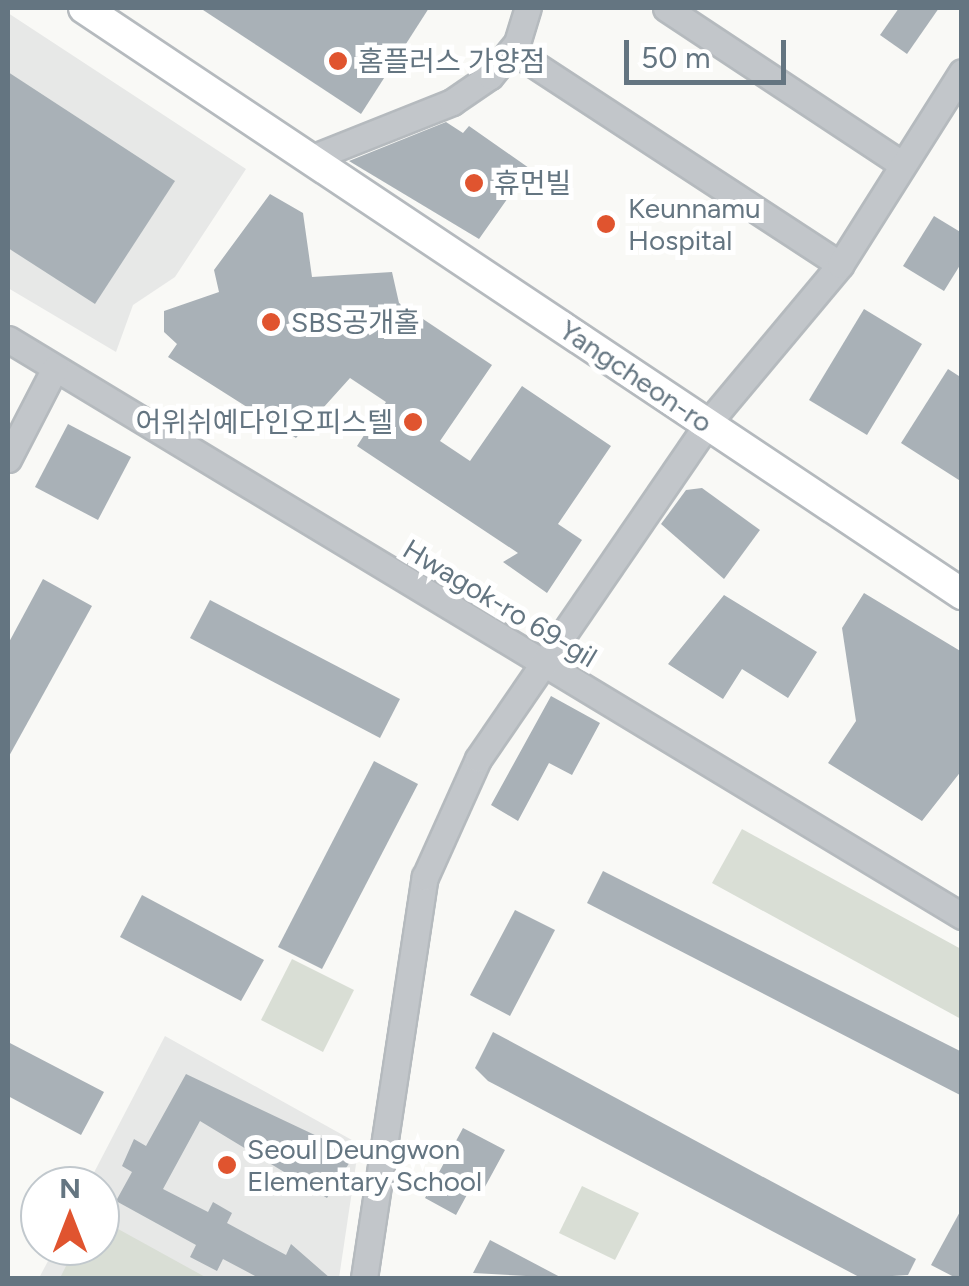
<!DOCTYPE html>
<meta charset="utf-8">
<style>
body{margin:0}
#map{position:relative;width:969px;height:1286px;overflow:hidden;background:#f9f9f6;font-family:Figtree,"Noto Sans KR",sans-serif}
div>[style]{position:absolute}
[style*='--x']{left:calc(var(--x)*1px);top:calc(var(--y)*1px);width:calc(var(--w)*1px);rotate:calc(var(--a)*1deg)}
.built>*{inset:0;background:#e7e8e7}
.green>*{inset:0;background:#d9ded5}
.building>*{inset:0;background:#a9b1b7}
.roads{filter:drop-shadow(2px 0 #b5babe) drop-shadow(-2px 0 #b5babe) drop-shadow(0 2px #b5babe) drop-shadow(0 -2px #b5babe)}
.minor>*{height:25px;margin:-12.5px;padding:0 12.5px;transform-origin:12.5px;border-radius:12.5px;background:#c2c6ca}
.major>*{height:30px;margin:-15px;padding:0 15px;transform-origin:15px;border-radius:15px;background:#fff}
.dots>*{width:28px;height:28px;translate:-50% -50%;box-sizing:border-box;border:5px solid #fff;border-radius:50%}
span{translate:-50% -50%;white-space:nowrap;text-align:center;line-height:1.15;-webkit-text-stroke:10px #fff;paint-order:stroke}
.poi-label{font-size:28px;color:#647581}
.left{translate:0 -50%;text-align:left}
.right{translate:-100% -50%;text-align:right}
.street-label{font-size:28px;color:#647581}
.frame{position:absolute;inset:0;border:10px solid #647581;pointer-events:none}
.north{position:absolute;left:20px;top:1166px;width:100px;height:100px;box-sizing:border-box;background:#fff;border:2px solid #c1c8cd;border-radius:50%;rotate:0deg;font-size:28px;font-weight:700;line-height:40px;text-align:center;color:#647581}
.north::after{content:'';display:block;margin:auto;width:35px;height:45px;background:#e0542f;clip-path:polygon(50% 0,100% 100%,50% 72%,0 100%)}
.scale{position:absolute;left:624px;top:40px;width:162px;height:45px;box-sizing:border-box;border:5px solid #647581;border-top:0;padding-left:12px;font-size:30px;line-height:35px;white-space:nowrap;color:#647581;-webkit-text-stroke:8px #fff;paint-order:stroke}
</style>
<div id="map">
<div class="built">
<i style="clip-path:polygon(8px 13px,246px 169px,175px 277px,133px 305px,116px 352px,8px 288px)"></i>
<i style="clip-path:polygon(165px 1036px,359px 1144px,339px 1278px,39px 1278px,56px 1246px,100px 1246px,100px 1186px,87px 1186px)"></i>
</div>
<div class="green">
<i style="clip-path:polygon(742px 829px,961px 949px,961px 1019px,712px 883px)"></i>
<i style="clip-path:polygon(292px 959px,354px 990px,323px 1052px,261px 1020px)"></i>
<i style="clip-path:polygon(582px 1186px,639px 1213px,615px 1260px,559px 1233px)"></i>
<i style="clip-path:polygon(100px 1219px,207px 1278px,60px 1278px,76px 1246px,100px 1246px)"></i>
</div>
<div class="building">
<i style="clip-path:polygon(200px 8px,429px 8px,361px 114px)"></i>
<i style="clip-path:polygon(899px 8px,939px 8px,907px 54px,880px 35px)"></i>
<i style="clip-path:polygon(8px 72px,175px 181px,95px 304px,8px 248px)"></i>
<i style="clip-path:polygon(446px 122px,463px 133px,469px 126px,529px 168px,479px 239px,349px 161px)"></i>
<i style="clip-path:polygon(270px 194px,303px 213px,312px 277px,392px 272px,399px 303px,492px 365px,440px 441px,470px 461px,522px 386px,611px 446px,558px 524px,582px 540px,547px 593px,503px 562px,518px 553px,357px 446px,386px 402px,350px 378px,296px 438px,168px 357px,177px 344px,164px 332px,164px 311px,219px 292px,214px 270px)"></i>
<i style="clip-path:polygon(934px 216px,962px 233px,962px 262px,944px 291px,903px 266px)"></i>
<i style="clip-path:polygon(864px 309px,922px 344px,867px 435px,809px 400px)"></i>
<i style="clip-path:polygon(948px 369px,962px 378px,962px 482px,901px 443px)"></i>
<i style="clip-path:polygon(68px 424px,131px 457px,98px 520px,35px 487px)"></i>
<i style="clip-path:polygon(702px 488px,760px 530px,724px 579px,661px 524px,686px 490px)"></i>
<i style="clip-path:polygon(43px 579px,92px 606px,8px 758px,8px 644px)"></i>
<i style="clip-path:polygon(864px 593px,962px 652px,962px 770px,922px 821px,828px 763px,856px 721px,842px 628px)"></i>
<i style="clip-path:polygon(724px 595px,817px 652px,788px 698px,742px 669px,723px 699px,668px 664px)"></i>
<i style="clip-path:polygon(210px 600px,400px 699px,380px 738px,190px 638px)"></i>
<i style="clip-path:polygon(551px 696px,600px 723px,572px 775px,549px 763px,518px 821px,491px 805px)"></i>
<i style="clip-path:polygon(374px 761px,418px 784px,322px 969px,278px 947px)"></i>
<i style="clip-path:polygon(603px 871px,962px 1052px,962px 1096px,587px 903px)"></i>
<i style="clip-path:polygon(142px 895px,264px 960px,241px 1001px,120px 937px)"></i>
<i style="clip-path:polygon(515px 910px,555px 930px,510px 1016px,470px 995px)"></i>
<i style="clip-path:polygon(493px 1032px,916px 1259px,908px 1275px,861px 1278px,488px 1081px,475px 1068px)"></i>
<i style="clip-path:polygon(8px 1042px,104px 1092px,81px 1135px,8px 1096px)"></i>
<i style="clip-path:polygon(186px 1074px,355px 1154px,327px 1198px,200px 1121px,163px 1189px,208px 1212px,213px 1202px,232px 1213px,227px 1223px,286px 1255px,291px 1244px,330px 1278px,259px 1278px,223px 1259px,217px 1271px,190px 1257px,196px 1245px,116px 1201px,132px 1172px,122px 1166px,134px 1139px,146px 1146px)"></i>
<i style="clip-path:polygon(463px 1128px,505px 1150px,480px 1196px,469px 1191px,456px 1215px,425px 1198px)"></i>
<i style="clip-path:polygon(962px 1208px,962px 1278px,956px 1278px,931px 1265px)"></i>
<i style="clip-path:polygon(490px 1240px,562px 1278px,473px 1273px)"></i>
</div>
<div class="roads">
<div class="minor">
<i style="--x:666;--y:8;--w:281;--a:33.5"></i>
<i style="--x:512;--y:50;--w:392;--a:33.2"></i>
<i style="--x:309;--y:159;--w:154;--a:-21.7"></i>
<i style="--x:452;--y:102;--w:46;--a:-34.4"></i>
<i style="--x:490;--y:76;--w:43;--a:-50.7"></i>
<i style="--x:517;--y:43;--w:37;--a:-73"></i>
<i style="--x:8;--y:339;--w:1115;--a:31.17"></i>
<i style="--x:8;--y:459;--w:102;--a:-62.7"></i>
<i style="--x:364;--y:1278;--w:406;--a:-81.4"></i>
<i style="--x:425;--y:877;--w:129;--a:-65.8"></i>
<i style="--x:478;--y:759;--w:407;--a:-55.6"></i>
<i style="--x:708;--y:423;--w:206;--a:-50.1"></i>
<i style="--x:840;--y:265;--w:228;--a:-57.7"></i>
</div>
<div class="major">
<i style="--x:84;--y:8;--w:1056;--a:33.72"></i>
</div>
</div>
<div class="dots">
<i style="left:338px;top:61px;background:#e0542f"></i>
<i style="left:474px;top:183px;background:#e0542f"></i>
<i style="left:606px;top:224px;background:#e0542f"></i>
<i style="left:271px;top:322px;background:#e0542f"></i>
<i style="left:413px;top:422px;background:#e0542f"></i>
<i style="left:227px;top:1165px;background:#e0542f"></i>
</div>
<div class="poi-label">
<span class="left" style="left:358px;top:61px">홈플러스 가양점</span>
<span class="left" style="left:494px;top:183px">휴먼빌</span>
<span class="left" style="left:628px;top:224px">Keunnamu<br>Hospital</span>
<span class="left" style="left:291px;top:322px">SBS공개홀</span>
<span class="right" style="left:393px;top:422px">어위쉬예다인오피스텔</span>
<span class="left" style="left:247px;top:1165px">Seoul Deungwon<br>Elementary School</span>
</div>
<div class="street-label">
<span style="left:636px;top:376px;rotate:34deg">Yangcheon-ro</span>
<span style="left:500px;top:603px;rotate:31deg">Hwagok-ro 69-gil</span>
</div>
<div class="frame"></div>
<div class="north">N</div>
<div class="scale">50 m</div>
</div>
